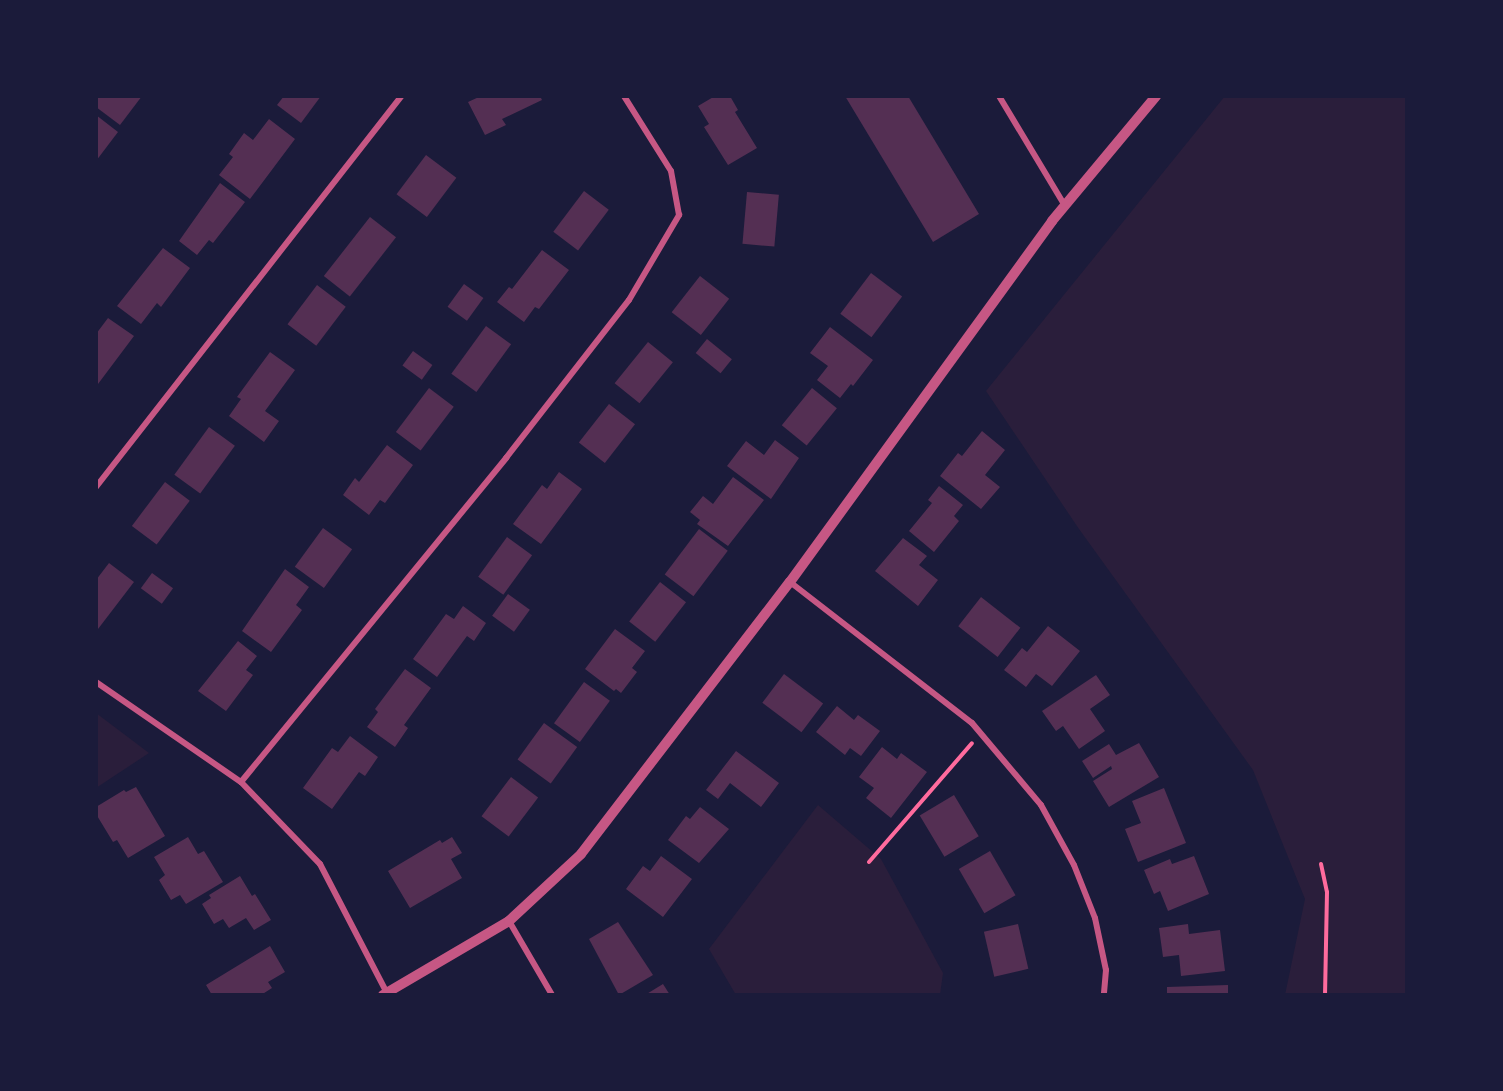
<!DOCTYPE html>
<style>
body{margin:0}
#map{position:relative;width:1503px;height:1091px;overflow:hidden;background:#1b1b3a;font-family:Rubik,sans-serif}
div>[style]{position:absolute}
.green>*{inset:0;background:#2a1e3b}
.building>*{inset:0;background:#542f53;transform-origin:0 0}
.path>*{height:4px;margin:-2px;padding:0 2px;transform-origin:2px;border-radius:2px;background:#ff6b9d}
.minor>*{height:6px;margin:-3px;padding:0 3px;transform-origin:3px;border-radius:3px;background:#c65784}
.tertiary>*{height:10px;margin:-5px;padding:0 5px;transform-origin:5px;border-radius:5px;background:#c65784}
span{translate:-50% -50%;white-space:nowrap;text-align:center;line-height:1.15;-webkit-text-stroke:6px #1b1b3a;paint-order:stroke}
.frame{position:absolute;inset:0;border:98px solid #1b1b3a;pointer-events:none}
</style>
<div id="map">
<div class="green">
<div style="clip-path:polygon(1225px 96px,1407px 96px,1407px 995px,1285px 995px,1305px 899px,1253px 770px,1079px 529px,986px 391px)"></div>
<div style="clip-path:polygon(96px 713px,149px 753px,96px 788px)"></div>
<div style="clip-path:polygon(818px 805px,881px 859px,943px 973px,940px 995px,736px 995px,709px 949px)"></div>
</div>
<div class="building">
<div style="clip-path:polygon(96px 96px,142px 96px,120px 125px,96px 107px)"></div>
<div style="clip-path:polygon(284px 96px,321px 96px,301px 123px,277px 105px)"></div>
<div style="clip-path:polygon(481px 96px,540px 96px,542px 100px,502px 119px,506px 125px,485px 135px,468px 102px)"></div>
<div style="clip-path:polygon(715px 96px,730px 96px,738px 110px,735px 112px,757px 148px,728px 165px,704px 127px,709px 124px,698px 106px)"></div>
<div style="clip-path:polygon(845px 96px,908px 96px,979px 214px,933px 242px)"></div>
<div style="clip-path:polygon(96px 115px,118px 132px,96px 161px)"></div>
<div style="clip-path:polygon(269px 119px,295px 139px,250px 199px,219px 175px,233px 157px,229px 154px,244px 133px,253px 140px)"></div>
<div style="left:426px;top:155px;width:38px;height:49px;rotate:37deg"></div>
<div style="clip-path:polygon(220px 183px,245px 202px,213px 243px,209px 240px,197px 255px,179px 241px)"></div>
<div style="left:584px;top:191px;width:31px;height:51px;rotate:37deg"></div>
<div style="left:747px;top:192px;width:32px;height:52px;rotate:5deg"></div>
<div style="left:370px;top:217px;width:33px;height:75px;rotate:38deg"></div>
<div style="clip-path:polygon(163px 248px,190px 268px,161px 307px,157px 303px,141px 324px,117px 306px)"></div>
<div style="clip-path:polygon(542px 250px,569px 270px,539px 309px,535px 307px,524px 322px,497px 302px,509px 287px,512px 289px)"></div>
<div style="left:871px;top:273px;width:39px;height:51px;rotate:37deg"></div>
<div style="left:700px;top:276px;width:37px;height:46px;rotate:38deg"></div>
<div style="left:464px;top:284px;width:24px;height:28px;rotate:36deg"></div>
<div style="left:317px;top:285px;width:36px;height:49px;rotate:37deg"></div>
<div style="clip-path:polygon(108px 318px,134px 336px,98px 384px,96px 334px)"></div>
<div style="left:486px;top:326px;width:31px;height:59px;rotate:36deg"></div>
<div style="clip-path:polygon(830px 327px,873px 360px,853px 386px,851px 384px,840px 398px,817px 380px,828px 366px,810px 353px)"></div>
<div style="left:707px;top:339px;width:32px;height:18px;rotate:39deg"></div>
<div style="left:648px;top:342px;width:32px;height:53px;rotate:39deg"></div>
<div style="left:413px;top:351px;width:24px;height:18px;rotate:36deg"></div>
<div style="clip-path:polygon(270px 352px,295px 370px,265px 411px,279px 421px,264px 442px,229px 416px,241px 399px,237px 397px)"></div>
<div style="left:429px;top:388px;width:31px;height:55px;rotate:37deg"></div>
<div style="left:812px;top:388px;width:32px;height:48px;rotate:39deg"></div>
<div style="left:609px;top:404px;width:33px;height:49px;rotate:38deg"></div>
<div style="left:209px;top:427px;width:32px;height:59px;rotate:36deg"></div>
<div style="clip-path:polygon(982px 431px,1005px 450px,985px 475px,1000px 487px,981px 509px,940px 476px,958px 453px,962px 456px)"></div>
<div style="clip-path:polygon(775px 440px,799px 458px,771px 499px,727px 466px,746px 441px,764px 455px)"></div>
<div style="clip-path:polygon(387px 445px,413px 465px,385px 503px,380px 500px,369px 515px,343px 495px,355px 478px,359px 482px)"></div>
<div style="clip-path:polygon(559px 472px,582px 489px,541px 544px,513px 524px,542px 485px,547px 489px)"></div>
<div style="clip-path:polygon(733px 477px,764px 500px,728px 546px,697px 524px,700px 520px,690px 512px,703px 496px,713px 504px)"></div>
<div style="left:165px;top:482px;width:31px;height:55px;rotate:37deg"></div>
<div style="clip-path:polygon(939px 486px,963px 505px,954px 516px,959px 521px,934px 552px,909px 531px,932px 503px,928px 500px)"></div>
<div style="left:323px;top:528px;width:36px;height:48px;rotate:36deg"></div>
<div style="left:699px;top:529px;width:36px;height:57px;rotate:37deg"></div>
<div style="left:507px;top:537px;width:31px;height:49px;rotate:36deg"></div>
<div style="clip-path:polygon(903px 538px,927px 556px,919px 565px,938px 580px,918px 606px,875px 571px)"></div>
<div style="clip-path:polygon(109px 563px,134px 582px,98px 629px,96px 627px,96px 580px)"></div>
<div style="clip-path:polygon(285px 569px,309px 587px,296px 605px,302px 610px,271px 652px,242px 631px)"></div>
<div style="left:152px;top:573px;width:26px;height:19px;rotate:36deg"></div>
<div style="left:660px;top:582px;width:33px;height:50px;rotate:38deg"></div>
<div style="left:508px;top:594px;width:27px;height:27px;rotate:36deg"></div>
<div style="left:981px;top:597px;width:50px;height:37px;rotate:38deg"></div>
<div style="clip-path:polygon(463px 606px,486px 623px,474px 641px,467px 636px,437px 677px,413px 659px,446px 614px,454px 619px)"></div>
<div style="clip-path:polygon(1048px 626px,1080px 651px,1052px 686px,1036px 674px,1026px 687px,1004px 670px,1022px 648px,1027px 652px)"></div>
<div style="clip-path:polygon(615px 629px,645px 651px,632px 668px,637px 672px,621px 693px,616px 689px,614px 691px,585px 669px)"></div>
<div style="clip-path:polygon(238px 641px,257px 656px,246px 670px,253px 675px,226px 711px,198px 691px)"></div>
<div style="clip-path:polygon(405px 669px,431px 688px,404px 725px,408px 728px,395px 747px,367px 727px,378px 712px,375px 709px)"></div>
<div style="left:784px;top:674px;width:49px;height:36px;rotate:37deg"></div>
<div style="clip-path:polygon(1096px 675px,1110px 695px,1090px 709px,1105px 731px,1079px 749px,1063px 726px,1056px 731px,1042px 711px)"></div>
<div style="left:584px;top:682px;width:32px;height:51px;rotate:36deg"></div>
<div style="clip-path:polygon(837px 706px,854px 720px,858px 715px,880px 731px,861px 756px,850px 748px,845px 755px,816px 732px)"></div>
<div style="left:544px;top:723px;width:41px;height:45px;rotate:36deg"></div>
<div style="clip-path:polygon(350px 736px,378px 757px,365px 776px,359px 772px,332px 809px,303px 788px,332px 748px,338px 752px)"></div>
<div style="clip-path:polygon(1139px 743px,1159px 777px,1109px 807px,1093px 781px,1112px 769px,1111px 766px,1093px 778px,1082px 761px,1109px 744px,1116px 755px)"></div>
<div style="clip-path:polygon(882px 747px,897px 759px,901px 753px,927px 772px,891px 818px,866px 798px,874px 788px,859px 777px)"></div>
<div style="clip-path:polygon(736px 751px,779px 783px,761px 807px,730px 783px,718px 799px,706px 790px)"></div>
<div style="left:511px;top:777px;width:34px;height:49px;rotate:37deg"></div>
<div style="clip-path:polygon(136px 787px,165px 836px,128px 858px,117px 840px,113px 842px,96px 814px,96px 807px,124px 790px,126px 792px)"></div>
<div style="clip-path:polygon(1164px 788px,1186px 843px,1138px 862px,1125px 829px,1141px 823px,1132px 801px)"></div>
<div style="left:954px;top:795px;width:48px;height:40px;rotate:59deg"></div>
<div style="clip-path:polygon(700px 807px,729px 829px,699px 863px,668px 840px,686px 816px,690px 819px)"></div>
<div style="clip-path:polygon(188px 837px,198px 854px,204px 851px,223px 882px,186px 904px,180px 895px,171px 900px,159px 880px,165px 875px,154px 857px)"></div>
<div style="clip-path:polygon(452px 837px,462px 853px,451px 859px,462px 878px,410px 908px,388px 871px,440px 840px,442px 843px)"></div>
<div style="left:990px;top:851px;width:51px;height:36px;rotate:60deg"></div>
<div style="clip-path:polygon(661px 856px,692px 879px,663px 917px,626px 889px,643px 866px,650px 871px)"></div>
<div style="clip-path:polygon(1194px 856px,1209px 894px,1168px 911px,1160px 891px,1154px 894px,1144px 870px,1170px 859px,1172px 864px)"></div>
<div style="clip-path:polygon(240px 876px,252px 896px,255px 894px,271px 920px,254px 930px,246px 918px,229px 928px,223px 919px,214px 924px,202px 904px,211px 898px,209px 895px)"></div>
<div style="clip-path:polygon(618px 922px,653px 975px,619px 995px,589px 939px)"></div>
<div style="left:1018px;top:924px;width:46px;height:35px;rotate:77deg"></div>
<div style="clip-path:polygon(1188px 924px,1189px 934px,1220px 930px,1225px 971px,1181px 976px,1179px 955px,1163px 957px,1159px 928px)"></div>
<div style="clip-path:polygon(270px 946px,285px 972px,268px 982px,272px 988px,261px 995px,212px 995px,206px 985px)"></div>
<div style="clip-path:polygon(663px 984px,670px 995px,645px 995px)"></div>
<div style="clip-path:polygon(1228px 985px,1228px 995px,1167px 995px,1167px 987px)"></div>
</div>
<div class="path">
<div style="left:869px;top:862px;width:157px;rotate:-49.1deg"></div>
<div style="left:1321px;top:864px;width:29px;rotate:78deg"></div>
<div style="left:1327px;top:892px;width:103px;rotate:91.1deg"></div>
</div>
<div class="minor">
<div style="left:999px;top:96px;width:128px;rotate:59deg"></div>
<div style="left:96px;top:487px;width:497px;rotate:-52deg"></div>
<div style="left:790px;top:582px;width:230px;rotate:37.8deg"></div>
<div style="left:972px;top:723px;width:107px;rotate:49.9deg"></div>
<div style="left:1041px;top:805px;width:68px;rotate:61.2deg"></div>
<div style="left:1074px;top:865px;width:57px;rotate:68.4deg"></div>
<div style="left:1095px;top:918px;width:53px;rotate:78.1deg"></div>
<div style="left:1106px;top:970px;width:25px;rotate:95deg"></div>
<div style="left:96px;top:682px;width:176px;rotate:34.6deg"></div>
<div style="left:241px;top:782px;width:114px;rotate:46.1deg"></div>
<div style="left:320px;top:864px;width:145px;rotate:62.6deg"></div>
<div style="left:241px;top:782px;width:419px;rotate:-50.7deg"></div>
<div style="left:506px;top:458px;width:200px;rotate:-52.1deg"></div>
<div style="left:629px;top:300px;width:99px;rotate:-59.5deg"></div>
<div style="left:679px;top:215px;width:45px;rotate:-100.3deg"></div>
<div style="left:671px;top:171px;width:89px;rotate:-122.1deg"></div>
<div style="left:509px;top:921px;width:86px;rotate:59.8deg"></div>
</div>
<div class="tertiary">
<div style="left:383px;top:995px;width:146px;rotate:-30.4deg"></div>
<div style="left:509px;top:921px;width:98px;rotate:-42.9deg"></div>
<div style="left:581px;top:854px;width:343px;rotate:-52.5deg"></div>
<div style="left:790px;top:582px;width:446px;rotate:-54deg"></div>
<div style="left:1052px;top:221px;width:163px;rotate:-50.2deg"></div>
</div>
<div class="frame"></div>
</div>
